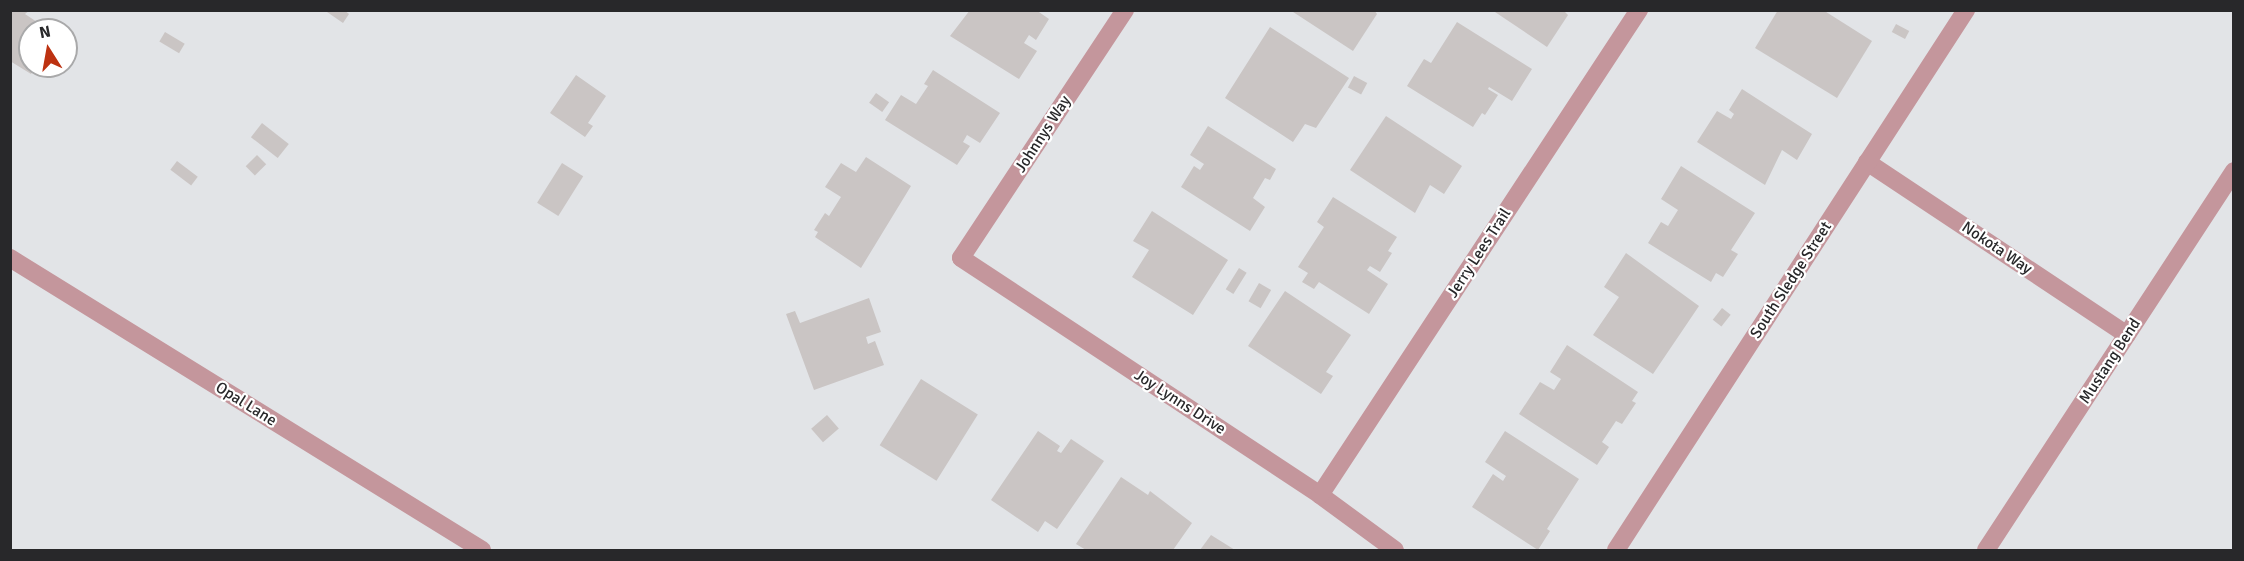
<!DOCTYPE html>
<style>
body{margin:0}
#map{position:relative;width:2244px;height:561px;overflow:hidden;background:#e2e4e7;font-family:Signika,sans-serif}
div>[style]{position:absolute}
.building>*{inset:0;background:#cac5c4;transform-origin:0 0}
.street>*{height:18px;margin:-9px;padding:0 9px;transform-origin:9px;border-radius:9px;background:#c4969c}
span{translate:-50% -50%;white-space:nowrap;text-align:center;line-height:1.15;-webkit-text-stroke:4.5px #fff;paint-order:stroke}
.street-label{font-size:16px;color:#28282a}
.frame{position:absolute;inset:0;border:12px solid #28282a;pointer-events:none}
.north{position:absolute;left:18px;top:18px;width:60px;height:60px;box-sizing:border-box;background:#fff;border:2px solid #a9a9aa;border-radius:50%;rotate:349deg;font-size:16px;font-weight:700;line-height:24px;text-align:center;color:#28282a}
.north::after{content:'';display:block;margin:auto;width:21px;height:27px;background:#bd3211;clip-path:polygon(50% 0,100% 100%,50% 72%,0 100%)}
</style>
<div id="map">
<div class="building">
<div style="clip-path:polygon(10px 10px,30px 10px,25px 14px,49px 30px,30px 30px,30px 66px,36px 66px,31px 74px,10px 61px)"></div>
<div style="clip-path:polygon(328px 10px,344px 10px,349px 14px,343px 23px,327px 12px)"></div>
<div style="clip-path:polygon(970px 10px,1036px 10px,1049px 19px,1036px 40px,1029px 35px,1024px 43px,1037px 51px,1019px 79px,950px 36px)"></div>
<div style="clip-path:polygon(1290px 10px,1374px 10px,1377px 14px,1353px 51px)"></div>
<div style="clip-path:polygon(1492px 10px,1563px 10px,1568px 15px,1547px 47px)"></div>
<div style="clip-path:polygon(1778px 10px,1823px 10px,1872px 41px,1837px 98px,1755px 48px)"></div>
<div style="clip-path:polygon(1457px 22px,1532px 69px,1512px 101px,1489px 87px,1488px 89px,1498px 95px,1485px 115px,1482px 113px,1473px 127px,1407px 86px,1424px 59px,1431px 63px)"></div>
<div style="left:1896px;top:24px;width:15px;height:9px;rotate:28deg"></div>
<div style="clip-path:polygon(1270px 27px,1349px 78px,1316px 128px,1305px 124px,1293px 142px,1225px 98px)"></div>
<div style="left:165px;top:32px;width:23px;height:11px;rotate:31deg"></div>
<div style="clip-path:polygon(933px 70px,1000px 113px,980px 143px,967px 135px,963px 142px,970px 146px,957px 165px,885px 120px,901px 95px,916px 104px,928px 86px,924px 84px)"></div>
<div style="clip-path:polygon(576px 75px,606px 96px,588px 123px,593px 126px,585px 137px,550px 113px)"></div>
<div style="left:1354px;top:76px;width:15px;height:13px;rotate:28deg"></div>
<div style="clip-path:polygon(1742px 89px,1812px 134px,1797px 160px,1782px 150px,1765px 185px,1697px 142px,1717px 111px,1731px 119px,1734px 114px,1729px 110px)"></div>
<div style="left:876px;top:93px;width:16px;height:12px;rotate:35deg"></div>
<div style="clip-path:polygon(1386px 116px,1462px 166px,1444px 194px,1430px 185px,1415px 213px,1350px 170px)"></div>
<div style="left:262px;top:123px;width:34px;height:18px;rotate:38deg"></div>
<div style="clip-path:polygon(1208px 126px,1276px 169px,1270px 180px,1265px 178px,1253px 198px,1265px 207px,1250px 231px,1181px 187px,1194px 166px,1200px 170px,1204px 164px,1190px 155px)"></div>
<div style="left:257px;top:155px;width:13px;height:16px;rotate:45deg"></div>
<div style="clip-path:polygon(866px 157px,911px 186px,861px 268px,815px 237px,818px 232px,814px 230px,825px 213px,829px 216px,841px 197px,825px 187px,841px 163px,856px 172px)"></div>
<div style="left:177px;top:161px;width:26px;height:11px;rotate:37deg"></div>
<div style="left:562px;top:163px;width:25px;height:47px;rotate:32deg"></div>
<div style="clip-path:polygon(1681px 166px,1755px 213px,1731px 250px,1738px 254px,1723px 277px,1716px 273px,1711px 282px,1648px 243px,1661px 222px,1668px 226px,1678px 210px,1661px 199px)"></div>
<div style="clip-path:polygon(1333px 197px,1397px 237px,1388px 251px,1392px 253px,1380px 272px,1370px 266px,1367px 270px,1388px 284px,1369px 314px,1319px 282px,1314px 289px,1302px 282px,1308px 273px,1298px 267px,1324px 227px,1317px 222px)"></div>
<div style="clip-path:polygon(1152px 211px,1228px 260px,1193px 315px,1132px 277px,1149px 250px,1133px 241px)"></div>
<div style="clip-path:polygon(1626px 253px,1699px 306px,1653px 374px,1593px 335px,1619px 297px,1604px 287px)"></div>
<div style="left:1239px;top:268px;width:9px;height:25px;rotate:32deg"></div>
<div style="left:1259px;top:283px;width:14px;height:21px;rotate:30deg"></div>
<div style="clip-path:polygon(1285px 291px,1351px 335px,1326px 372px,1333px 376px,1321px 394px,1248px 346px)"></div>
<div style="clip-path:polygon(869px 298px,881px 332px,866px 337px,868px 344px,875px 341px,884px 365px,814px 390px,786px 314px,795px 311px,800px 323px)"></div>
<div style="left:1722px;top:308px;width:11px;height:15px;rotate:38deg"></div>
<div style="clip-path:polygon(1567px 345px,1638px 392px,1632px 401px,1636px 403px,1622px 424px,1616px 421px,1602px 442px,1609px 447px,1597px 465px,1519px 414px,1540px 382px,1554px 390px,1561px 379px,1550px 372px)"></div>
<div style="left:921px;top:379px;width:67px;height:78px;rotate:32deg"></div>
<div style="left:827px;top:415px;width:18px;height:21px;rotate:49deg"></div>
<div style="clip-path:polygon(1038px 431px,1060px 446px,1057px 451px,1061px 453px,1071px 439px,1104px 461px,1057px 529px,1045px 521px,1038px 532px,991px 500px)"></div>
<div style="clip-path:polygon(1505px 431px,1579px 479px,1547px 529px,1550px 531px,1538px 550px,1472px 507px,1493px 474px,1503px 481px,1506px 476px,1485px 462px)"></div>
<div style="clip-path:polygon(1121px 477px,1148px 495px,1150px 491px,1192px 523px,1173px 550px,1086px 550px,1076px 544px)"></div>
<div style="clip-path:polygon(1211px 535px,1235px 550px,1200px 550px)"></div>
</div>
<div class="street">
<div style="left:1125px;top:10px;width:297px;rotate:123.5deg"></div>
<div style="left:961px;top:258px;width:430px;rotate:33.4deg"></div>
<div style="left:1320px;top:495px;width:93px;rotate:36.3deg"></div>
<div style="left:1867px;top:162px;width:312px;rotate:33.6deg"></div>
<div style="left:10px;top:258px;width:555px;rotate:31.74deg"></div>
<div style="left:1320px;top:495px;width:581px;rotate:-56.67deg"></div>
<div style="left:1616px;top:550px;width:644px;rotate:-57.05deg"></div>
<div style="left:1986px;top:550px;width:453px;rotate:-56.8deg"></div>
</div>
<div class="street-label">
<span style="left:1043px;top:134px;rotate:-57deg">Johnnys Way</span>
<span style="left:1997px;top:248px;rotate:34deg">Nokota Way</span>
<span style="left:1479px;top:253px;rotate:-57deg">Jerry Lees Trail</span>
<span style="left:1791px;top:280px;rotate:-57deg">South Sledge Street</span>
<span style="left:2110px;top:361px;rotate:-57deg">Mustang Bend</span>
<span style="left:1180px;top:402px;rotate:33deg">Joy Lynns Drive</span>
<span style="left:246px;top:404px;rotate:32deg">Opal Lane</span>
</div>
<div class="frame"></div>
<div class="north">N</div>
</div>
